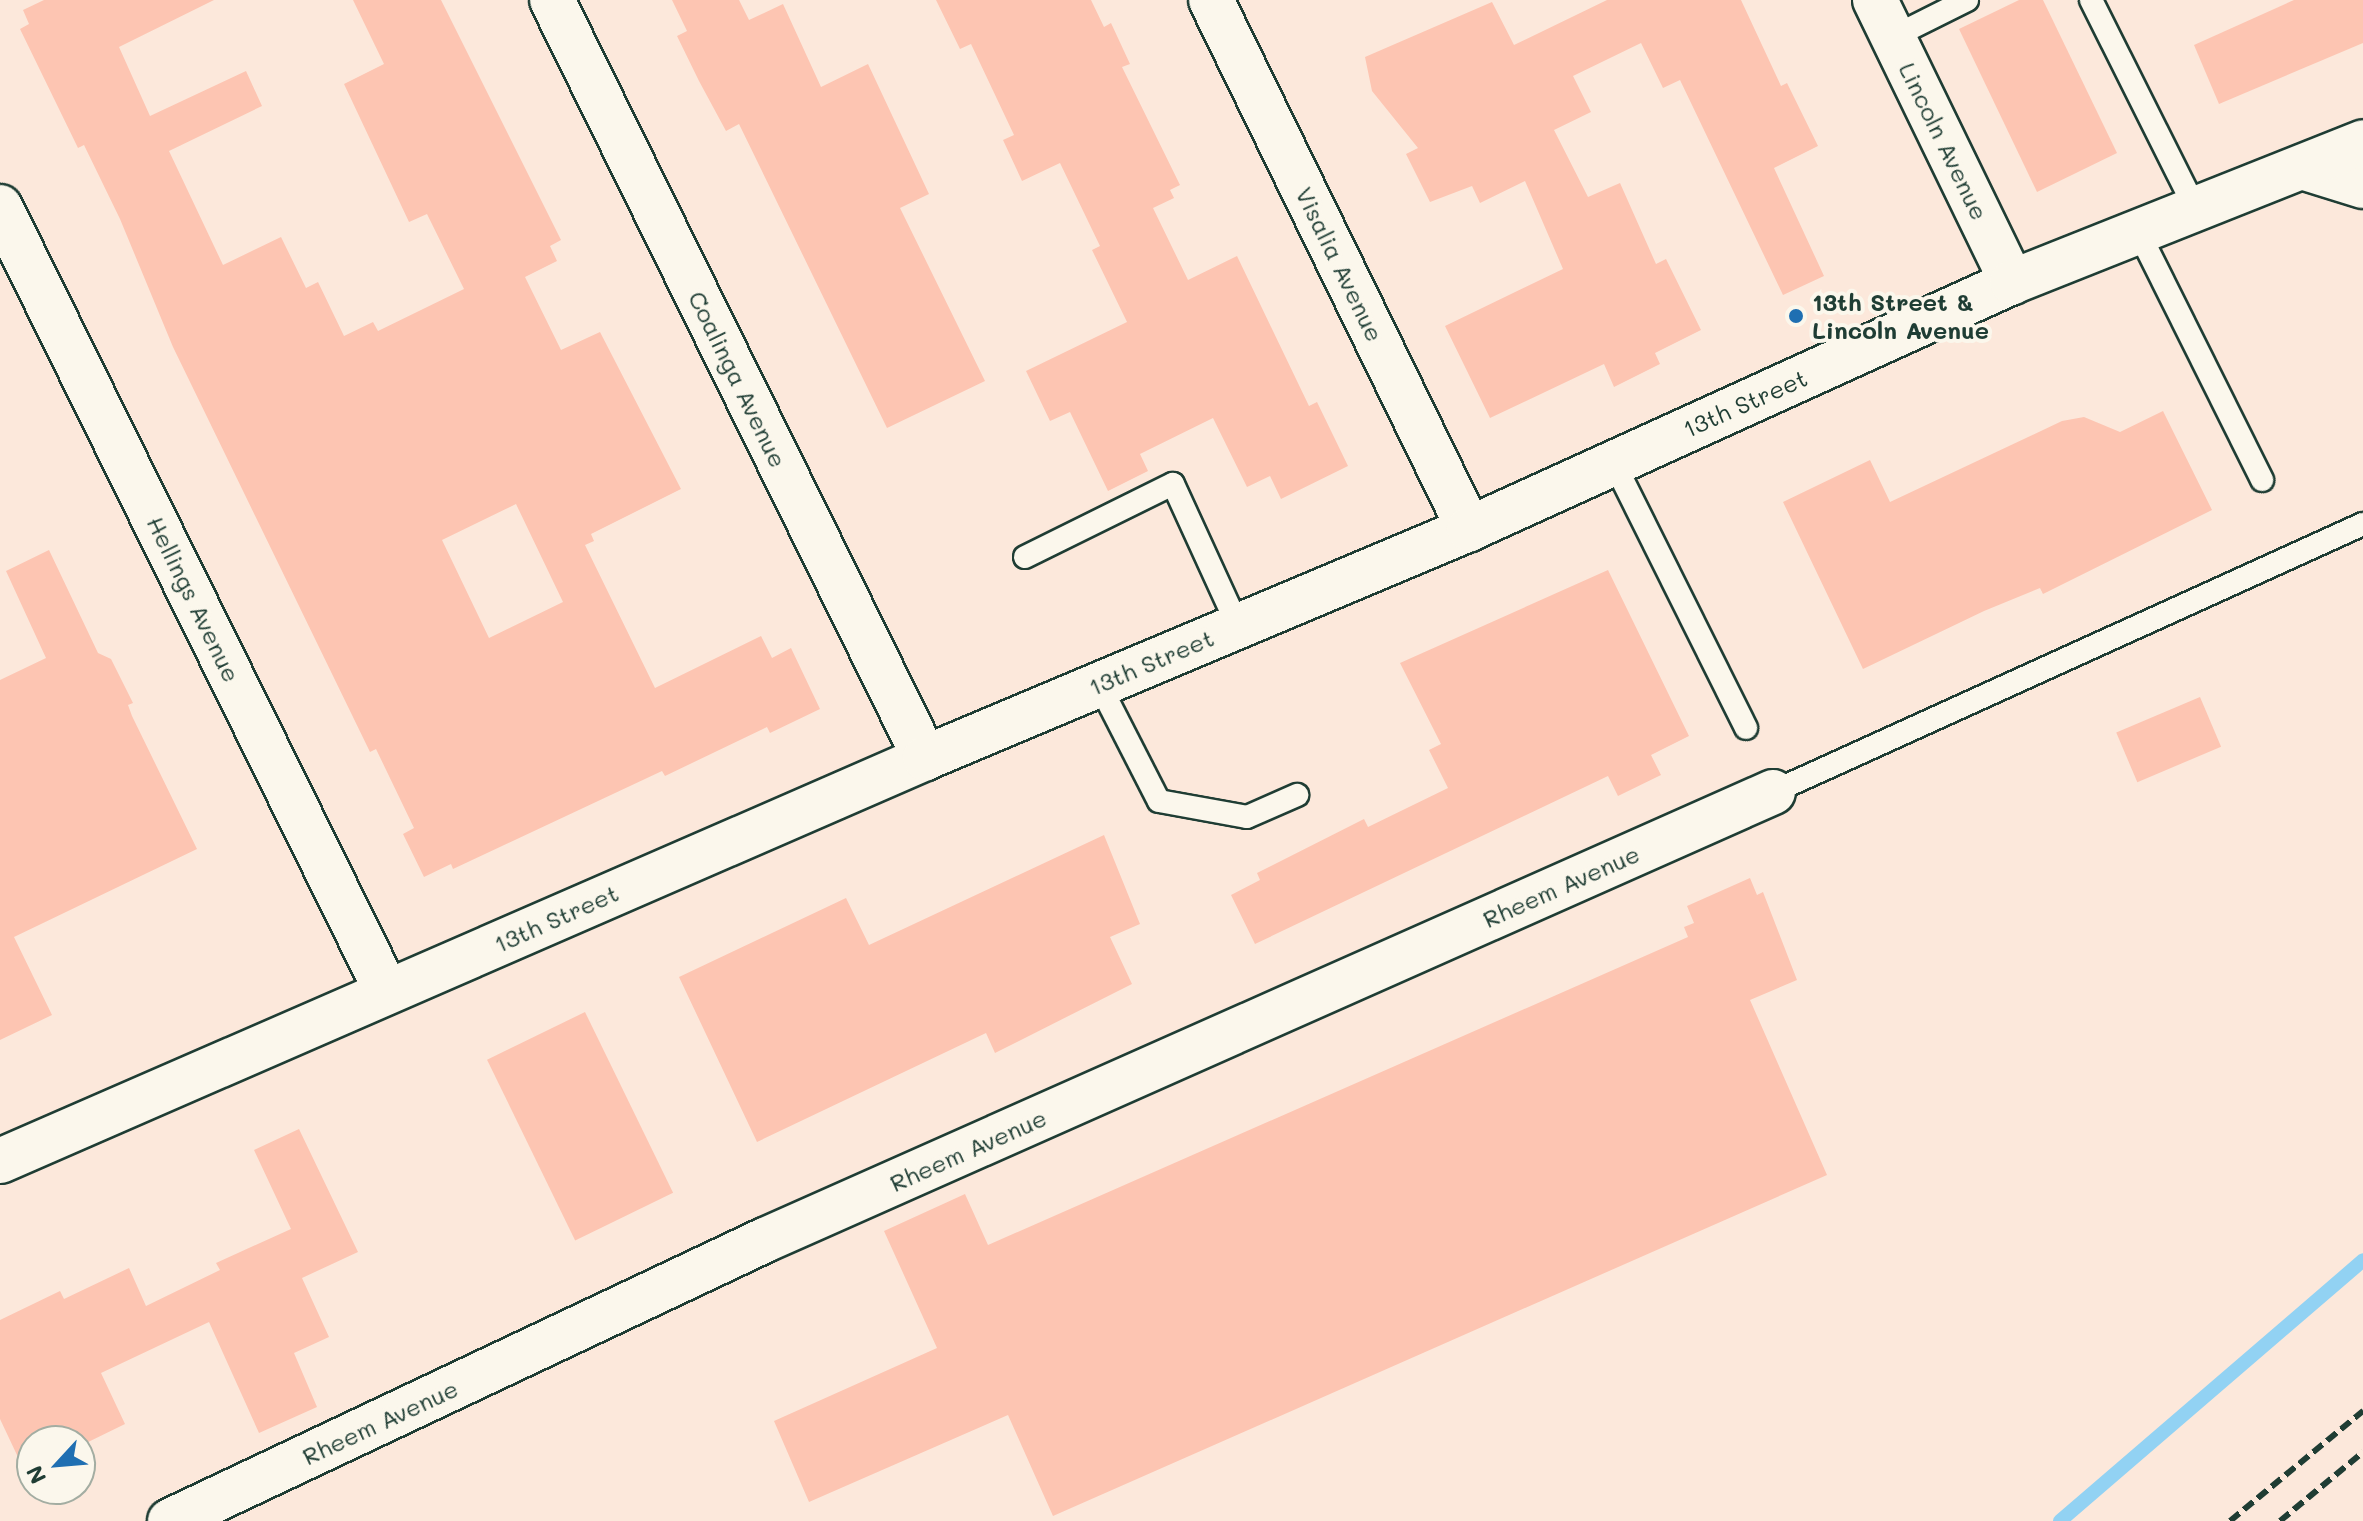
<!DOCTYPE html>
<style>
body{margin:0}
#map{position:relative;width:2363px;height:1521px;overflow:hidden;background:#fce8db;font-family:Mali,sans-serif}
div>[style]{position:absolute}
.stream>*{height:14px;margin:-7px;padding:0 7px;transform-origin:7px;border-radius:7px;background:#92d2f3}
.building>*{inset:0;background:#fdc5b2;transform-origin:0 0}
.roads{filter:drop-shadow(2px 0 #1f3d34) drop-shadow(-2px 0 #1f3d34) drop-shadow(0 2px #1f3d34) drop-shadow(0 -2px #1f3d34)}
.service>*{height:22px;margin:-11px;padding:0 11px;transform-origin:11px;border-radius:11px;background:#fbf7ec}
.minor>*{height:44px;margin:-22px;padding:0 22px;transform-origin:22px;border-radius:22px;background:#fbf7ec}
.tertiary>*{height:44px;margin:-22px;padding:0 22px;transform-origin:22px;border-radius:22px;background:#fbf7ec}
.secondary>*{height:44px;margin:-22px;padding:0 22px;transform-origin:22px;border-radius:22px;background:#fbf7ec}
.rail>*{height:6px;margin-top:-3px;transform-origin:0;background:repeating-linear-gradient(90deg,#1f3d34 0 12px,transparent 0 18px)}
.dots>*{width:22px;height:22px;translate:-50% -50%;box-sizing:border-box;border:4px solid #fbf7ec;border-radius:50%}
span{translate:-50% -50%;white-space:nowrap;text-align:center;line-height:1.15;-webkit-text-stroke:8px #fbf7ec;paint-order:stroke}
.street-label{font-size:24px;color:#1f3d34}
.poi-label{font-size:24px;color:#1f3d34;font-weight:700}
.left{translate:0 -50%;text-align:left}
.north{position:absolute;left:16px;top:1425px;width:80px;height:80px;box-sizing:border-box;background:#fbf7ec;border:2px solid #a3ada2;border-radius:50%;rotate:244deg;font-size:22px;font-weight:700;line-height:32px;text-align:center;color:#1f3d34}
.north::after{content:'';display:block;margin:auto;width:28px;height:36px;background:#1f6fb2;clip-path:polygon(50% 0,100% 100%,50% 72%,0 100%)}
</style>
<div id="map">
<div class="stream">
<div style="left:2060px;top:1521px;width:400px;rotate:-40.7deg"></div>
</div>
<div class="building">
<div style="clip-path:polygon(evenodd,44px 0,214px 0,119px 47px,150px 116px,246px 71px,262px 106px,169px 151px,223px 265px,281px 237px,306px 288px,318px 282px,344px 336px,373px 322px,378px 331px,464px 289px,427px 214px,409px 222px,344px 84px,384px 64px,353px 0,441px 0,561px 240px,550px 246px,557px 261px,525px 277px,561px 350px,600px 332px,681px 489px,591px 534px,594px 541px,585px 545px,655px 688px,761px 636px,772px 658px,791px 648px,820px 709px,770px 733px,767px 727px,665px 776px,662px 771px,453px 869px,451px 864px,424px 877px,403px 834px,414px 828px,376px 749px,370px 752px,173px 347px,120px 219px,84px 145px,78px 148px,20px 29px,29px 24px,23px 10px,44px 0,516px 504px,563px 602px,489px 638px,442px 540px,516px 504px)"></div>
<div style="clip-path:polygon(672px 0,739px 0,749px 20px,783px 4px,821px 87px,868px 64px,929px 194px,900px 208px,985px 381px,887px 428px,739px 124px,726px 131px,699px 81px,677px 36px,687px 31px)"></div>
<div style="clip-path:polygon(936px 0,1091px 0,1104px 27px,1111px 23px,1130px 64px,1122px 67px,1180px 185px,1170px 190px,1174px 198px,1153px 208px,1188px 280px,1237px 256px,1309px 406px,1317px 402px,1348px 466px,1281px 499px,1270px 476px,1247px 487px,1213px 418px,1140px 454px,1148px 471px,1108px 491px,1070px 412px,1050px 421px,1026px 371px,1127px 322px,1092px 250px,1100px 246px,1060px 163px,1022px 181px,1003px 140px,1014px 135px,971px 44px,960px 49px)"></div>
<div style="clip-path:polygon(1607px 0,1741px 0,1781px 86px,1787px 83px,1818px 146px,1774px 168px,1824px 276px,1783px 295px,1680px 80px,1663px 88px,1641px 43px,1573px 76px,1591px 112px,1554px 130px,1588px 197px,1620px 183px,1656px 264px,1666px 259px,1701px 330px,1655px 353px,1660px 364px,1614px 387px,1604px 364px,1490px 418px,1445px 326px,1563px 269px,1525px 181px,1480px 203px,1472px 186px,1430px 202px,1406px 154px,1418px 148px,1372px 91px,1365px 57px,1492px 2px,1514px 45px)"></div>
<div style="clip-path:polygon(2019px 0,2043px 0,2117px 153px,2037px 192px,1959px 29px)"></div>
<div style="clip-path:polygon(2294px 0,2363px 0,2363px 43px,2219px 104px,2194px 45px)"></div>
<div style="clip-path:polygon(2163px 411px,2212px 510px,2043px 594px,2040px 588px,1984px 611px,1863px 669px,1783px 502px,1870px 460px,1890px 502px,2062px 421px,2084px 417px,2120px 432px)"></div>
<div style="clip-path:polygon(49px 550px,98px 653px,111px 659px,133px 703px,128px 705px,132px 716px,197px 849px,14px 937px,52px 1015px,0 1040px,0 680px,46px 658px,6px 571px)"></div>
<div style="clip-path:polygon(1608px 570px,1689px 736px,1651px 755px,1661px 775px,1618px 796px,1608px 776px,1255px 944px,1231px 895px,1260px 880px,1257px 873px,1364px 819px,1368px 827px,1448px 788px,1429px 750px,1441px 744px,1400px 663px)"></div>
<div style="left:2200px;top:697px;width:54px;height:91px;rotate:67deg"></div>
<div style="clip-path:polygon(1104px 835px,1140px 924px,1110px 937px,1132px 984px,995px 1053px,986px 1033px,757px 1142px,679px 977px,846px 898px,869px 945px)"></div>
<div style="clip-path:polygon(1750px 878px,1757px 895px,1763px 892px,1797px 980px,1750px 1000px,1827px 1175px,1053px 1516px,1008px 1415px,809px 1502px,774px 1421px,937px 1348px,884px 1231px,965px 1194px,988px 1245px,1688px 937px,1684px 927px,1694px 923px,1687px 906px)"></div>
<div style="left:585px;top:1012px;width:201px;height:109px;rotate:64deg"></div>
<div style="clip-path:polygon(299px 1129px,358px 1252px,302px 1278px,329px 1337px,294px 1353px,317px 1407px,259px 1433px,209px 1322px,101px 1373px,125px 1424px,80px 1446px,80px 1441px,32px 1441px,32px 1469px,25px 1472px,0 1419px,0 1320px,60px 1291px,64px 1299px,129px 1268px,146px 1306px,220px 1270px,216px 1263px,291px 1229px,254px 1150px)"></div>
</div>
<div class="roads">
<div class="service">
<div style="left:2091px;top:0;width:235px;rotate:63.4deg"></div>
<div style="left:1893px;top:37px;width:83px;rotate:-26.6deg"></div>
<div style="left:2139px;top:233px;width:276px;rotate:63.5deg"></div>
<div style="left:1614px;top:463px;width:296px;rotate:63.5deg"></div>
<div style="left:1025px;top:557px;width:165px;rotate:-26.3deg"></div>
<div style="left:1173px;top:484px;width:156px;rotate:65.4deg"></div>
<div style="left:1099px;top:684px;width:131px;rotate:62.9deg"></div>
<div style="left:1159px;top:801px;width:89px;rotate:10.3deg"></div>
<div style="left:1247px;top:817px;width:55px;rotate:-23.7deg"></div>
<div style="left:1773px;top:792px;width:648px;rotate:-24.43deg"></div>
</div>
<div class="minor">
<div style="left:552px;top:0;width:845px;rotate:63.8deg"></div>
<div style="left:1211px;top:0;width:589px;rotate:64deg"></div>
<div style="left:2305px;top:168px;width:61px;rotate:17.2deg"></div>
<div style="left:0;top:207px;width:875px;rotate:63.76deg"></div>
<div style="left:170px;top:1521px;width:658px;rotate:-25.28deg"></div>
<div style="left:765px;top:1240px;width:1103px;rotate:-23.96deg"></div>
</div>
<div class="tertiary">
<div style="left:1875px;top:0;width:314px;rotate:64.1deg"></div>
</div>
<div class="secondary">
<div style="left:0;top:1161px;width:1009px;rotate:-23.54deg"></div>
<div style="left:925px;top:758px;width:590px;rotate:-22.83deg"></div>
<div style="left:1469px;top:529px;width:597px;rotate:-24.46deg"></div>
<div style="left:2012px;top:282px;width:378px;rotate:-21.7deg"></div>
</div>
</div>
<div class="rail">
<div style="left:2230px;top:1521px;width:173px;rotate:-39.6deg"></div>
<div style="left:2280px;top:1521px;width:108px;rotate:-39.7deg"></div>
</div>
<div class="dots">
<div style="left:1796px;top:316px;background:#1f6fb2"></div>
</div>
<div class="street-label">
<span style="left:1944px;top:141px;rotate:64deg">Lincoln Avenue</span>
<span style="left:1340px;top:264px;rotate:64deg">Visalia Avenue</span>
<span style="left:738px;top:379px;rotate:64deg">Coalinga Avenue</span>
<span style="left:1745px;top:403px;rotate:-24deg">13th Street</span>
<span style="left:194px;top:599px;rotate:64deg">Hellings Avenue</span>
<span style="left:1151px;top:662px;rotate:-23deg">13th Street</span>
<span style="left:1561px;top:886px;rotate:-24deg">Rheem Avenue</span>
<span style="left:556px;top:918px;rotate:-24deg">13th Street</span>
<span style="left:968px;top:1150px;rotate:-24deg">Rheem Avenue</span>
<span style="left:380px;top:1422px;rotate:-25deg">Rheem Avenue</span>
</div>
<div class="poi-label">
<span class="left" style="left:1812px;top:316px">13th Street &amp;<br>Lincoln Avenue</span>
</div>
<div class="north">N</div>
</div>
